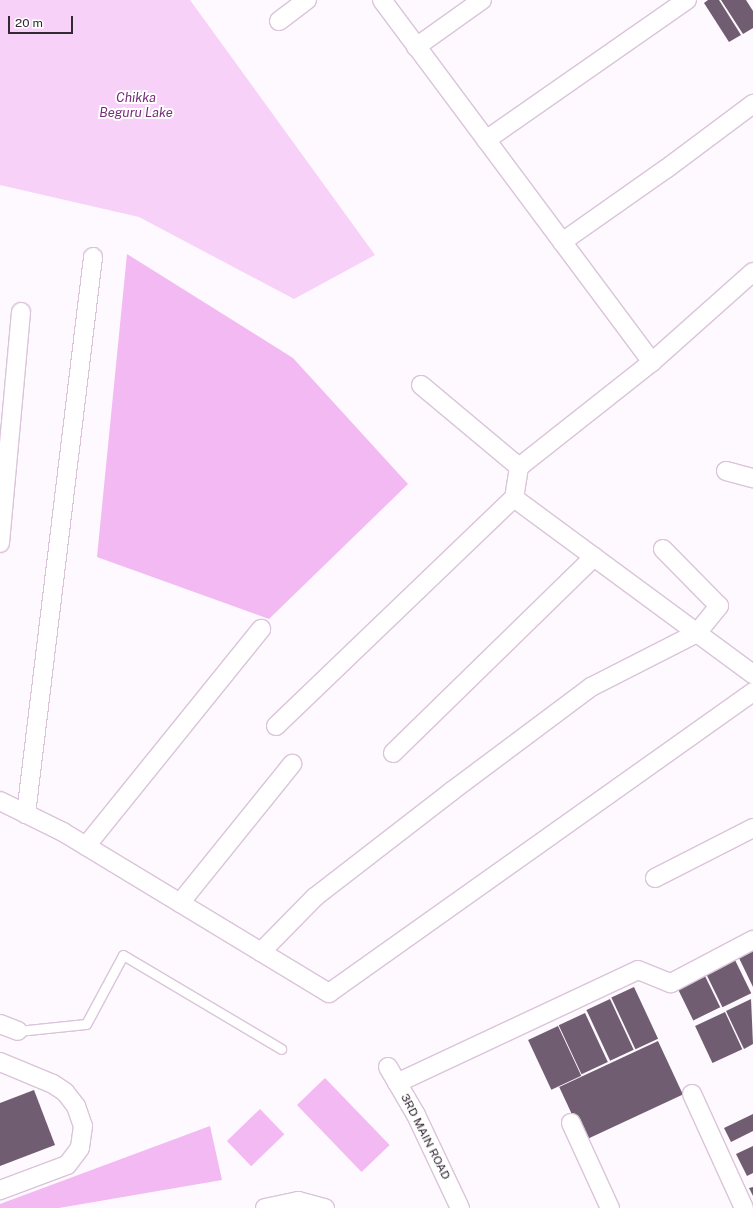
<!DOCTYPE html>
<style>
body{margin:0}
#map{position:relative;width:753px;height:1208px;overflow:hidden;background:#fef9fe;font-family:"Public Sans",sans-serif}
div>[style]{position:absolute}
.green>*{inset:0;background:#f2b9f3;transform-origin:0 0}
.water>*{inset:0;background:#f7d1f7}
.building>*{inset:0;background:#715d71;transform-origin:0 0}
.roads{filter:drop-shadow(1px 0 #dac4da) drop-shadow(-1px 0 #dac4da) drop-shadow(0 1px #dac4da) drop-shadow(0 -1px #dac4da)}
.lane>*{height:9px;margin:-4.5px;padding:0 4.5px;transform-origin:4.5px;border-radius:4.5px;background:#fff}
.street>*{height:18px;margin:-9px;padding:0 9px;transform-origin:9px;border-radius:9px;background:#fff}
span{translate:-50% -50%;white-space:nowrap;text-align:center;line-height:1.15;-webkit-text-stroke:4px #fff;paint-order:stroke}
.street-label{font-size:12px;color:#322932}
.water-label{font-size:13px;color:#752d78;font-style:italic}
.scale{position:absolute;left:8px;top:16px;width:65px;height:18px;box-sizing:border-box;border:2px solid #322932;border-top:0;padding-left:5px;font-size:12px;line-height:14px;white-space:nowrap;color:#322932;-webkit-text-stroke:3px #fff;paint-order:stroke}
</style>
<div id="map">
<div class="green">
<div style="clip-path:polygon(127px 254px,293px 358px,408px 484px,269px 619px,97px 557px)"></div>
<div style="left:325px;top:1078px;width:93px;height:39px;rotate:46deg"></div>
<div style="left:260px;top:1109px;width:35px;height:46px;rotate:46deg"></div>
<div style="clip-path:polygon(210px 1126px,222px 1180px,59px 1208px,0 1208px,0 1204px)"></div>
</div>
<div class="water">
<div style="clip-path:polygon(0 0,190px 0,375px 255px,294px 299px,139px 217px,0 185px)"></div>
</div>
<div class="building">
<div style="clip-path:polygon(708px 0,719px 0,741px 35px,729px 42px,704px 3px)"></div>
<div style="clip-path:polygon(721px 0,746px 0,753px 11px,753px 28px,743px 34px)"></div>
<div style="clip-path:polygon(753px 951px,753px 987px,739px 958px)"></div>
<div style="left:735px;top:960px;width:37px;height:32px;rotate:64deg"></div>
<div style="left:704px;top:974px;width:37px;height:30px;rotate:64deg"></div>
<div style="left:634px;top:987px;width:57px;height:25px;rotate:65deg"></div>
<div style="left:610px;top:999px;width:56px;height:26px;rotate:65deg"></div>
<div style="clip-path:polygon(751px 999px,753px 1044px,744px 1049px,726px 1011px)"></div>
<div style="left:725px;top:1012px;width:41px;height:33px;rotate:65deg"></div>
<div style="left:585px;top:1013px;width:54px;height:29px;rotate:65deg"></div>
<div style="left:558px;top:1026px;width:55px;height:33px;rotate:65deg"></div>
<div style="left:658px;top:1041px;width:59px;height:109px;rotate:65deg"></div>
<div style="clip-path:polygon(34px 1090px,55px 1145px,0 1166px,0 1103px)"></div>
<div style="clip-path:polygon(753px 1114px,753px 1131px,731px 1142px,724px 1128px)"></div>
<div style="clip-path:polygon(753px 1146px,753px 1173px,747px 1176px,736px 1154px)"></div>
<div style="clip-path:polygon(753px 1187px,753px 1196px,749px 1188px)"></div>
</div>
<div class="roads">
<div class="lane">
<div style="left:18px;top:1031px;width:68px;rotate:-5.9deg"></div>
<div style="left:86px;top:1024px;width:78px;rotate:-61.8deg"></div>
<div style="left:123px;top:955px;width:184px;rotate:30.7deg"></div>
</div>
<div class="street">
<div style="left:382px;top:0;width:452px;rotate:53.3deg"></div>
<div style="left:279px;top:21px;width:35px;rotate:-37deg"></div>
<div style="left:416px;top:47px;width:81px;rotate:-35.5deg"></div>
<div style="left:486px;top:140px;width:245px;rotate:-34.9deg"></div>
<div style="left:562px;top:242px;width:127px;rotate:-35.1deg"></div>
<div style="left:666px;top:169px;width:109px;rotate:-36.8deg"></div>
<div style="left:753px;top:272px;width:135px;rotate:138.3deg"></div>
<div style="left:652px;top:362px;width:169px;rotate:141.7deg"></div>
<div style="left:519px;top:467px;width:31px;rotate:99deg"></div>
<div style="left:514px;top:498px;width:297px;rotate:36.4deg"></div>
<div style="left:421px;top:385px;width:128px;rotate:39.9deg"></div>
<div style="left:726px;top:471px;width:28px;rotate:15deg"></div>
<div style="left:0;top:543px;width:232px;rotate:-84.8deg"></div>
<div style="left:276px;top:726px;width:330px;rotate:-43.8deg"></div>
<div style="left:393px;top:753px;width:281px;rotate:-44.3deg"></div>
<div style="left:0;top:801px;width:70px;rotate:26.2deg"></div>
<div style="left:63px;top:832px;width:311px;rotate:31.2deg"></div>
<div style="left:329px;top:993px;width:520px;rotate:-35.37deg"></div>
<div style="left:26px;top:814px;width:561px;rotate:-83.14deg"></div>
<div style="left:86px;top:846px;width:279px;rotate:-51.1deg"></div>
<div style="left:655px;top:878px;width:110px;rotate:-27deg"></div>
<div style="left:180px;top:903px;width:179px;rotate:-51.1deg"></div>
<div style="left:261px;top:952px;width:77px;rotate:-45.5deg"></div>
<div style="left:315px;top:897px;width:173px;rotate:-37.7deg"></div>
<div style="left:452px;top:791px;width:174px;rotate:-36.8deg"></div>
<div style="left:591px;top:687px;width:119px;rotate:-27deg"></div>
<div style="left:697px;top:633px;width:35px;rotate:-51deg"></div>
<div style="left:719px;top:606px;width:80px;rotate:-134.5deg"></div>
<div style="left:0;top:1024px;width:19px;rotate:21deg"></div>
<div style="left:0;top:1062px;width:57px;rotate:22.5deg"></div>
<div style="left:53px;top:1084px;width:14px;rotate:34deg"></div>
<div style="left:65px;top:1092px;width:18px;rotate:52deg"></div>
<div style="left:76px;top:1106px;width:21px;rotate:71deg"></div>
<div style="left:83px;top:1126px;width:22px;rotate:98deg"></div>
<div style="left:80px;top:1148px;width:21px;rotate:127deg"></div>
<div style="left:67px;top:1165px;width:72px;rotate:159.5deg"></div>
<div style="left:388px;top:1067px;width:56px;rotate:59.7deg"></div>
<div style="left:416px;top:1115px;width:103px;rotate:64.7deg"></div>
<div style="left:397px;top:1083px;width:266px;rotate:-25.1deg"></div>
<div style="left:638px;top:970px;width:35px;rotate:22deg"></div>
<div style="left:671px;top:983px;width:93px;rotate:-27.7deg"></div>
<div style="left:692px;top:1094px;width:125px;rotate:65.5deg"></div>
<div style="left:571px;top:1123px;width:94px;rotate:65.4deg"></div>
<div style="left:265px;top:1208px;width:34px;rotate:-12deg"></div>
<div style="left:298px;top:1201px;width:28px;rotate:15deg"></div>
</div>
</div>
<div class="street-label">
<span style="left:425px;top:1137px;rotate:63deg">3RD MAIN ROAD</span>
</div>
<div class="water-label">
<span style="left:136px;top:106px">Chikka<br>Beguru Lake</span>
</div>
<div class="scale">20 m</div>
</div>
